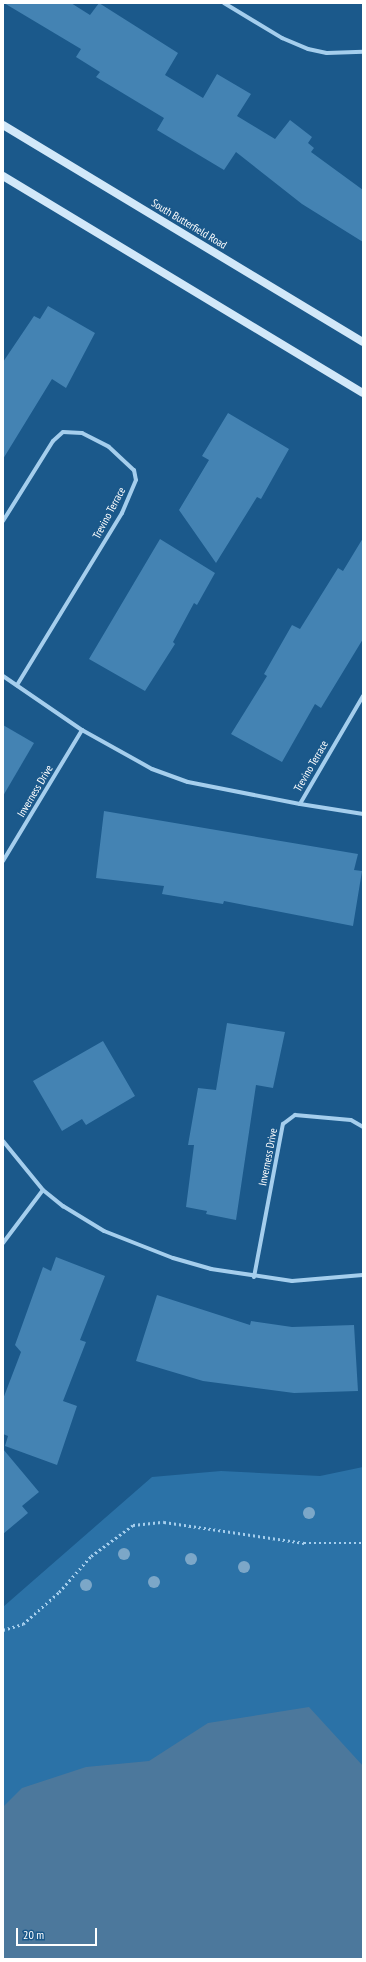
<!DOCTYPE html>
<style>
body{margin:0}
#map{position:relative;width:366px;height:1962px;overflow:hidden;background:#1b598b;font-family:"PT Sans Narrow",sans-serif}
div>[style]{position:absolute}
.green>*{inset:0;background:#2b72a7}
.water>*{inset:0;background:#4c789c}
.building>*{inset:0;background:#4483b3}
.path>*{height:2.5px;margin-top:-1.25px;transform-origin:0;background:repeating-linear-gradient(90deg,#a5ceed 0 2px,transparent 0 5px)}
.street>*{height:4px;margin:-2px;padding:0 2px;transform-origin:2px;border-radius:2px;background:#a5ceed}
.secondary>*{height:8px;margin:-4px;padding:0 4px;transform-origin:4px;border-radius:4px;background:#d2e8f9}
.trees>*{width:12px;height:12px;margin:-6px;border-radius:50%;background:#7ca7c8}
span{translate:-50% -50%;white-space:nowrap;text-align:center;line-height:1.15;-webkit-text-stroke:4px #1b598b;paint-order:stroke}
.street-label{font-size:11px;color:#fff}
.frame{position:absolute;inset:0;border:4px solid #fff;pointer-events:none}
.scale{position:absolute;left:16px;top:1928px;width:81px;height:18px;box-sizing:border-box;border:2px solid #fff;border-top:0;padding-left:5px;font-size:12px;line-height:14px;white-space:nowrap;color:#fff;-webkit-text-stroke:3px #1b598b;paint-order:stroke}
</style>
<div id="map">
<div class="green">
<div style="clip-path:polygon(363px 1467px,363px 1959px,3px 1959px,3px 1607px,152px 1477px,221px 1471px,320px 1476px)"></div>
</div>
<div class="water">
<div style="clip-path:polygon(309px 1707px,363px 1766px,363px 1959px,3px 1959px,3px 1807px,22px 1788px,86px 1767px,149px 1761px,208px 1723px)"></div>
</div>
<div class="building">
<div style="clip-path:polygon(4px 3px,71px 3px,90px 15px,99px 3px,178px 53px,165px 75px,203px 98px,217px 74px,251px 94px,237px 116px,275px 139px,290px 120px,312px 137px,308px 143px,314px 148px,311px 152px,363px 190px,363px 242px,302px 204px,236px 152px,224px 170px,157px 130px,164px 118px,96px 77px,100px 72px,76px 57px,81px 49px)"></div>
<div style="clip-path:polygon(48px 306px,95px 333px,66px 388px,52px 379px,3px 459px,3px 362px,34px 316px,40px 319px)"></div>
<div style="clip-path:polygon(228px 413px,289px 449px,261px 499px,257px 497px,216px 563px,179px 510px,209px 460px,202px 456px)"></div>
<div style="clip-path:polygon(363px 538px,363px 639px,321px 708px,315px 704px,282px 762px,231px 734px,267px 676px,264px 674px,292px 625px,300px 629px,338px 568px,343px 571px)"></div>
<div style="clip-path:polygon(160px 539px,215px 573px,197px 605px,194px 603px,173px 642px,175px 644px,145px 691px,89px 659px)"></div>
<div style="clip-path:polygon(3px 725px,34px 743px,3px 796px)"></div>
<div style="clip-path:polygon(104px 811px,358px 854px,354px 870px,362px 871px,353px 926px,224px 901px,223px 904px,162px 894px,164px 886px,96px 878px)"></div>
<div style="clip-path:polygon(227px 1023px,285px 1032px,273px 1088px,256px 1085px,236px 1220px,206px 1214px,207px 1211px,186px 1207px,194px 1145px,188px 1145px,198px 1088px,216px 1090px)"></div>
<div style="clip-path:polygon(103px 1041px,135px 1096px,86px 1125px,82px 1119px,62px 1131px,33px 1081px)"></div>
<div style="clip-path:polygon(56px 1257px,105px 1276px,80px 1340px,86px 1342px,63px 1401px,77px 1406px,57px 1465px,5px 1446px,8px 1436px,3px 1434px,3px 1399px,21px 1352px,15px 1345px,43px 1267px,51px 1271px)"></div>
<div style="clip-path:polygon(157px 1295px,250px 1325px,251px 1321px,292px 1327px,354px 1325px,358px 1391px,294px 1393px,203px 1381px,136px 1361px)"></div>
<div style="clip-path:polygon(3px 1449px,39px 1492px,22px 1506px,28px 1513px,3px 1534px)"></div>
</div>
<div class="path">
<div style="left:3px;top:1630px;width:21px;rotate:-17deg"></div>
<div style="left:23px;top:1624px;width:48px;rotate:-41.6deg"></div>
<div style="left:59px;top:1592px;width:48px;rotate:-48.4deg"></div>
<div style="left:91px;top:1556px;width:52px;rotate:-36.4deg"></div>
<div style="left:133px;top:1525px;width:31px;rotate:-6deg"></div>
<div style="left:164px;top:1522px;width:142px;rotate:8.5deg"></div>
<div style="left:304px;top:1543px;width:59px"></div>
</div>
<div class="street">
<div style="left:224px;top:3px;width:68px;rotate:31.1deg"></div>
<div style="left:282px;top:38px;width:28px;rotate:23deg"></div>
<div style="left:308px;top:49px;width:19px;rotate:12deg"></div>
<div style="left:327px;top:53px;width:36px;rotate:-2deg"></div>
<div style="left:3px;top:521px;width:94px;rotate:-58deg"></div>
<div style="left:53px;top:441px;width:13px;rotate:-42deg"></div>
<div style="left:63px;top:432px;width:19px;rotate:3deg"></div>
<div style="left:82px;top:433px;width:30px;rotate:27deg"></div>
<div style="left:109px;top:447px;width:34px;rotate:43deg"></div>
<div style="left:134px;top:470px;width:10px;rotate:79deg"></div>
<div style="left:136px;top:480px;width:36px;rotate:113deg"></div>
<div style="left:122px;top:513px;width:202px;rotate:121.4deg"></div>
<div style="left:3px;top:676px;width:96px;rotate:34.4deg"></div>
<div style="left:82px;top:730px;width:80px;rotate:29.1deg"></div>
<div style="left:152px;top:769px;width:38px;rotate:20deg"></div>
<div style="left:188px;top:782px;width:114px;rotate:11.1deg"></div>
<div style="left:363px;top:696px;width:125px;rotate:120.3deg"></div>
<div style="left:300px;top:804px;width:64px;rotate:9deg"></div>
<div style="left:3px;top:861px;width:153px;rotate:-58.9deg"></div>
<div style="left:3px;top:1141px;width:63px;rotate:50.8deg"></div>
<div style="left:43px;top:1190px;width:26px;rotate:39deg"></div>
<div style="left:63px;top:1206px;width:48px;rotate:31.4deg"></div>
<div style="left:104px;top:1231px;width:74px;rotate:21.4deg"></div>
<div style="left:173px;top:1258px;width:40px;rotate:16deg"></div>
<div style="left:211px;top:1269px;width:82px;rotate:8.4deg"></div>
<div style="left:292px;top:1281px;width:71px;rotate:-4.8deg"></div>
<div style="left:3px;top:1243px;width:66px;rotate:-53deg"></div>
<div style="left:254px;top:1277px;width:156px;rotate:-79.3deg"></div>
<div style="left:283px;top:1124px;width:15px;rotate:-37deg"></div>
<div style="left:295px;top:1115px;width:56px;rotate:5.1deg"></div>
<div style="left:351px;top:1120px;width:14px;rotate:30deg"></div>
</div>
<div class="secondary">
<div style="left:3px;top:125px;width:420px;rotate:31.1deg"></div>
<div style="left:3px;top:176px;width:420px;rotate:31.1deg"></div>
</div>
<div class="trees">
<div style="left:309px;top:1513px"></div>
<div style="left:124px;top:1554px"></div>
<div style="left:191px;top:1559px"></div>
<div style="left:244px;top:1567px"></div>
<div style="left:154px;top:1582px"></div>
<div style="left:86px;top:1585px"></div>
</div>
<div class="street-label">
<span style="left:189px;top:224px;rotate:31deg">South Butterfield Road</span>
<span style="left:109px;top:513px;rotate:-62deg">Trevino Terrace</span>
<span style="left:311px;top:766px;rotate:-60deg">Trevino Terrace</span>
<span style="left:35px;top:791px;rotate:-59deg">Inverness Drive</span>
<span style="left:268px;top:1157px;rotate:-79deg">Inverness Drive</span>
</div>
<div class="frame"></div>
<div class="scale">20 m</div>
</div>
